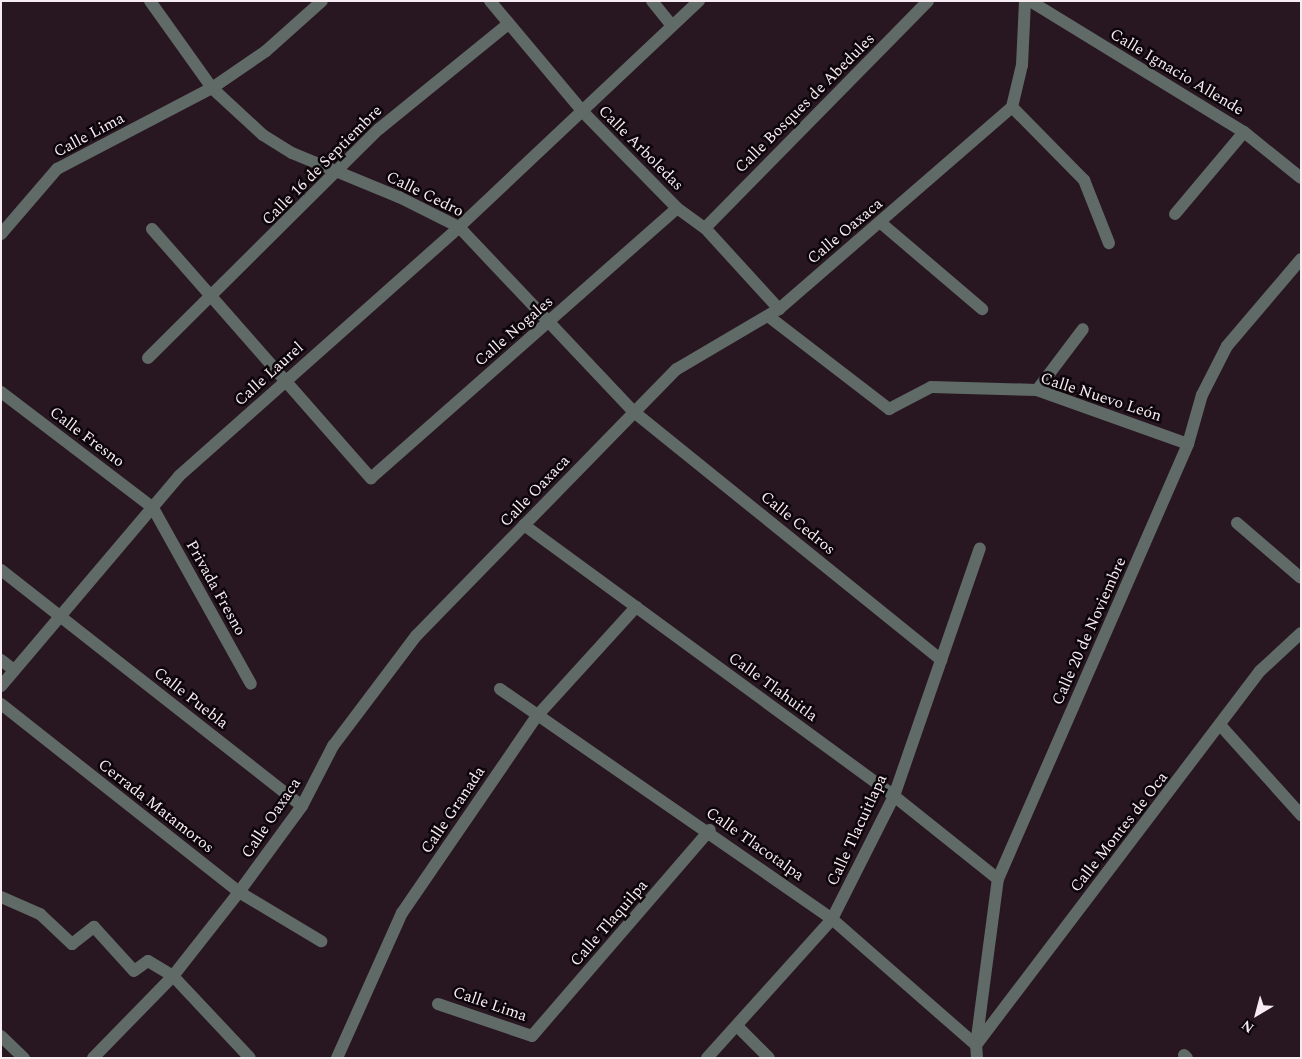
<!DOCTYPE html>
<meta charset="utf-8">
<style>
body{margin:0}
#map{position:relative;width:1302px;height:1059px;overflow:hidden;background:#281721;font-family:Spectral,serif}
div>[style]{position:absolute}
.service>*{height:12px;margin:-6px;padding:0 6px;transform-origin:6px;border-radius:6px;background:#606a66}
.minor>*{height:12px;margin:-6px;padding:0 6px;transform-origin:6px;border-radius:6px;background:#606a66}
.tertiary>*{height:12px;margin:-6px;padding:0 6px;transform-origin:6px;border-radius:6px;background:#606a66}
span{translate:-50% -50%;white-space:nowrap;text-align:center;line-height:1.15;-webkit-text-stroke:5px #0c0509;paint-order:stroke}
.street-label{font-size:16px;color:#f8ecf3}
.frame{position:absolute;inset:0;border:2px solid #f8ecf3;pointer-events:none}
.north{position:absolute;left:1232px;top:989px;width:50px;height:50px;-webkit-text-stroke:4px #0c0509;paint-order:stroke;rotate:217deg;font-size:14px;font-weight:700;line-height:20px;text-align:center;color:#f8ecf3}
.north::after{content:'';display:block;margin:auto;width:18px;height:22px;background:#f8ecf3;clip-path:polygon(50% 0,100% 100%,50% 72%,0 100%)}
</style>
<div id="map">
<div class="service">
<div style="left:1px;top:897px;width:43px;rotate:23.6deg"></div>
<div style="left:40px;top:914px;width:44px;rotate:43.2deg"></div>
<div style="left:72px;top:944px;width:28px;rotate:-38deg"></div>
<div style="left:94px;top:927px;width:59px;rotate:47.7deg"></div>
<div style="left:134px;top:971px;width:17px;rotate:-36deg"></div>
<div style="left:148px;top:961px;width:29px;rotate:31deg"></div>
</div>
<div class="minor">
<div style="left:150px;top:1px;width:107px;rotate:54.5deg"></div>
<div style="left:212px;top:88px;width:69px;rotate:42.7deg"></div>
<div style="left:263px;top:135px;width:34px;rotate:32deg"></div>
<div style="left:292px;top:153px;width:116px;rotate:22.4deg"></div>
<div style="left:399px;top:197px;width:67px;rotate:26.6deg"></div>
<div style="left:459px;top:227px;width:255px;rotate:46.6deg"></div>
<div style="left:634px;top:412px;width:395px;rotate:38.9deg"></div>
<div style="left:490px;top:1px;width:145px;rotate:50deg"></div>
<div style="left:583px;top:112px;width:134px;rotate:45.6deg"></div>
<div style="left:677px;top:208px;width:34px;rotate:36deg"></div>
<div style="left:705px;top:228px;width:110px;rotate:47.6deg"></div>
<div style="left:652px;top:1px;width:32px;rotate:51deg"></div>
<div style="left:1030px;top:1px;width:251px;rotate:31.5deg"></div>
<div style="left:1244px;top:132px;width:73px;rotate:38.9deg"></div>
<div style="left:1012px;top:107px;width:103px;rotate:45.4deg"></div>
<div style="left:1084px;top:180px;width:68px;rotate:68.4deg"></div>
<div style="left:1175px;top:214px;width:107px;rotate:-49.9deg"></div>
<div style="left:881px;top:223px;width:133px;rotate:40.4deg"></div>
<div style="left:705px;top:228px;width:318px;rotate:-45.5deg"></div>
<div style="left:152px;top:229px;width:332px;rotate:48.7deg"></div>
<div style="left:371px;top:478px;width:408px;rotate:-41.4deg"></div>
<div style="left:1px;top:234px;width:86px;rotate:-49.3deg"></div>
<div style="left:57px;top:169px;width:175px;rotate:-27.6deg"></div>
<div style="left:212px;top:88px;width:65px;rotate:-34.4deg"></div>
<div style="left:266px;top:51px;width:75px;rotate:-41.8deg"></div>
<div style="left:768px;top:316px;width:153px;rotate:37.5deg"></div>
<div style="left:889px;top:409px;width:47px;rotate:-27.6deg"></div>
<div style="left:931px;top:387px;width:106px;rotate:1.6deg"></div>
<div style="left:1037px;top:390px;width:160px;rotate:19.7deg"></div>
<div style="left:148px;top:358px;width:325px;rotate:-44.8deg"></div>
<div style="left:379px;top:129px;width:165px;rotate:-39.1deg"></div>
<div style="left:1037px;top:390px;width:76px;rotate:-53deg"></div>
<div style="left:1px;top:392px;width:191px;rotate:37.3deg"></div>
<div style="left:153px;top:508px;width:201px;rotate:60.9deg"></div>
<div style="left:1237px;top:523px;width:84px;rotate:40.7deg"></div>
<div style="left:524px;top:525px;width:459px;rotate:36.2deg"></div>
<div style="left:894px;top:796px;width:133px;rotate:38.6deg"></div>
<div style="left:1px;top:570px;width:382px;rotate:38.1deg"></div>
<div style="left:1px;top:660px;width:16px;rotate:38deg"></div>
<div style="left:1px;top:686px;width:275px;rotate:-49.7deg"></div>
<div style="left:179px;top:476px;width:375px;rotate:-41.6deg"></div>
<div style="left:459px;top:227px;width:330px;rotate:-43.3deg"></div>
<div style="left:500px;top:689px;width:404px;rotate:34.7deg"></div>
<div style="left:832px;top:919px;width:191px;rotate:41.2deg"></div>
<div style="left:1px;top:704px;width:303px;rotate:38.3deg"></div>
<div style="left:239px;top:892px;width:96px;rotate:30.9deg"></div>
<div style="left:1221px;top:726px;width:120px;rotate:48deg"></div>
<div style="left:173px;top:976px;width:112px;rotate:46.8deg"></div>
<div style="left:438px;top:1004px;width:99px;rotate:18.8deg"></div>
<div style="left:532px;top:1036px;width:272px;rotate:-49.2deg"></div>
<div style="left:737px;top:1026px;width:45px;rotate:45deg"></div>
<div style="left:976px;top:1045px;width:167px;rotate:-82.5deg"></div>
<div style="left:998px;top:879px;width:475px;rotate:-66.4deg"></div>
<div style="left:1188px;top:444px;width:51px;rotate:-74.1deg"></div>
<div style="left:1202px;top:395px;width:55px;rotate:-63deg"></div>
<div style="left:1227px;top:346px;width:114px;rotate:-49.6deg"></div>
<div style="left:1184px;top:1055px;width:4px;rotate:45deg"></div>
<div style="left:337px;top:1058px;width:159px;rotate:-65.9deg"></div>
<div style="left:402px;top:913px;width:237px;rotate:-55.6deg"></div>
<div style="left:536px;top:717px;width:149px;rotate:-47.7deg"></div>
<div style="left:707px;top:1058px;width:187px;rotate:-48deg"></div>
<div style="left:832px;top:919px;width:138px;rotate:-63.2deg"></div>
<div style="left:894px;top:796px;width:262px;rotate:-70.9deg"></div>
<div style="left:977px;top:1058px;width:13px;rotate:-94deg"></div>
<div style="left:976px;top:1045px;width:470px;rotate:-52.8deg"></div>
<div style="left:1260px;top:671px;width:56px;rotate:-42.8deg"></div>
</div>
<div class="tertiary">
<div style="left:1px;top:1036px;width:32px;rotate:44deg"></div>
<div style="left:93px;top:1058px;width:115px;rotate:-45.7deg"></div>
<div style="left:173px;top:976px;width:107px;rotate:-51.8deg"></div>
<div style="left:239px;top:892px;width:107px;rotate:-53.8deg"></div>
<div style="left:302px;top:806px;width:68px;rotate:-62.7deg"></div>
<div style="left:333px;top:746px;width:138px;rotate:-53deg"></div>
<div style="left:416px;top:636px;width:373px;rotate:-45.7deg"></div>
<div style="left:677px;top:369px;width:118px;rotate:-30.5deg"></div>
<div style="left:779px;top:309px;width:308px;rotate:-40.9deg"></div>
<div style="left:1012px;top:107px;width:43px;rotate:-76.6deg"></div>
<div style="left:1022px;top:65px;width:64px;rotate:-87.3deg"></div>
</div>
<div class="street-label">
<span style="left:1177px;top:72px;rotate:31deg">Calle Ignacio Allende</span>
<span style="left:805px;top:103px;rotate:-45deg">Calle Bosques de Abedules</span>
<span style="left:89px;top:135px;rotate:-28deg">Calle Lima</span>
<span style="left:641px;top:148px;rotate:45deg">Calle Arboledas</span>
<span style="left:322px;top:165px;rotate:-45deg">Calle 16 de Septiembre</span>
<span style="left:425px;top:194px;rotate:26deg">Calle Cedro</span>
<span style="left:845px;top:231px;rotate:-40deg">Calle Oaxaca</span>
<span style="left:514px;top:331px;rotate:-41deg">Calle Nogales</span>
<span style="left:269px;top:374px;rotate:-42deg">Calle Laurel</span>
<span style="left:1101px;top:397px;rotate:18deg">Calle Nuevo León</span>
<span style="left:87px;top:437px;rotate:37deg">Calle Fresno</span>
<span style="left:535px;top:491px;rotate:-46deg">Calle Oaxaca</span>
<span style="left:798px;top:523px;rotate:39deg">Calle Cedros</span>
<span style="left:216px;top:588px;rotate:61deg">Privada Fresno</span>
<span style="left:1089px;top:631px;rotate:-66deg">Calle 20 de Noviembre</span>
<span style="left:773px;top:687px;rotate:36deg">Calle Tlahuitla</span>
<span style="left:191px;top:698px;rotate:38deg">Calle Puebla</span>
<span style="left:156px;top:806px;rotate:38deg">Cerrada Matamoros</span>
<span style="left:453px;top:810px;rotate:-56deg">Calle Granada</span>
<span style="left:271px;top:818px;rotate:-56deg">Calle Oaxaca</span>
<span style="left:857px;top:830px;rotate:-65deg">Calle Tlacuitlapa</span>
<span style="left:1119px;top:832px;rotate:-52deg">Calle Montes de Oca</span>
<span style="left:755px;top:844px;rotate:35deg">Calle Tlacotalpa</span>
<span style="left:609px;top:923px;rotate:-49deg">Calle Tlaquilpa</span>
<span style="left:490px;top:1004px;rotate:19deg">Calle Lima</span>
</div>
<div class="frame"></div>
<div class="north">N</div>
</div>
